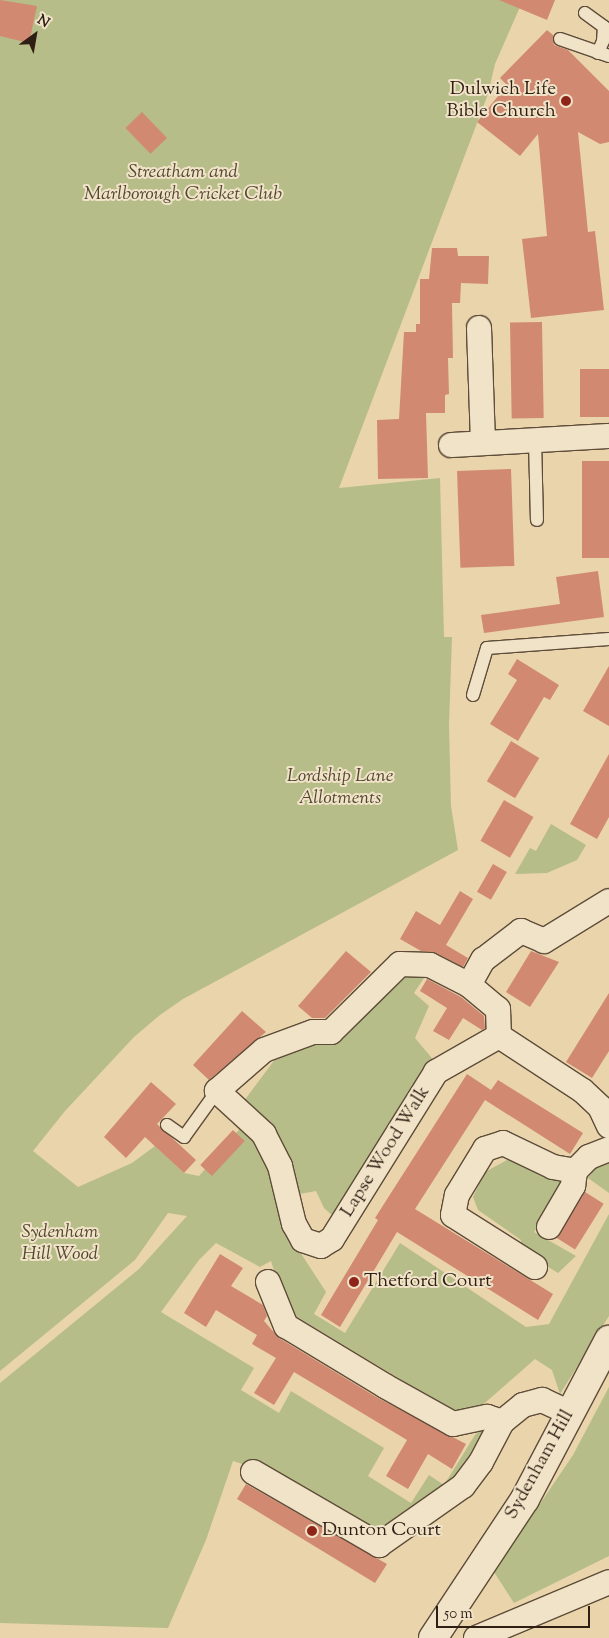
<!DOCTYPE html>
<style>
body{margin:0}
#map{position:relative;width:609px;height:1638px;overflow:hidden;background:#ead4ab;font-family:"Sorts Mill Goudy",serif}
div>[style]{position:absolute}
.green>*{inset:0;background:#b6bd89}
.building>*{inset:0;background:#d18a71;transform-origin:0 0}
.roads{filter:drop-shadow(1px 0 #5e4c39) drop-shadow(-1px 0 #5e4c39) drop-shadow(0 1px #5e4c39) drop-shadow(0 -1px #5e4c39)}
.lane>*{height:12px;margin:-6px;padding:0 6px;transform-origin:6px;border-radius:6px;background:#f1e3c8}
.street>*{height:24px;margin:-12px;padding:0 12px;transform-origin:12px;border-radius:12px;background:#f1e3c8}
.secondary>*{height:28px;margin:-14px;padding:0 14px;transform-origin:14px;border-radius:14px;background:#f1e3c8}
.dots>*{width:14px;height:14px;translate:-50% -50%;box-sizing:border-box;border:2px solid #f1e3c8;border-radius:50%}
span{translate:-50% -50%;white-space:nowrap;text-align:center;line-height:1.15;-webkit-text-stroke:4px #f1e3c8;paint-order:stroke}
.poi-label{font-size:19px;color:#2f1e13}
.right{translate:-100% -50%;text-align:right}
.left{translate:0 -50%;text-align:left}
.park-label{font-size:19px;color:#514630;font-style:italic}
.street-label{font-size:19px;color:#2f1e13}
.north{position:absolute;left:10px;top:10px;width:50px;height:50px;-webkit-text-stroke:4px #f1e3c8;paint-order:stroke;rotate:32deg;font-size:14px;font-weight:700;line-height:20px;text-align:center;color:#2f1e13}
.north::after{content:'';display:block;margin:auto;width:18px;height:22px;background:#2f1e13;clip-path:polygon(50% 0,100% 100%,50% 72%,0 100%)}
.scale{position:absolute;left:436px;top:1606px;width:154px;height:22px;box-sizing:border-box;border:2px solid #2f1e13;border-top:0;padding-left:6px;font-size:15px;line-height:18px;white-space:nowrap;color:#2f1e13;-webkit-text-stroke:4px #f1e3c8;paint-order:stroke}
</style>
<div id="map">
<div class="green">
<div style="clip-path:polygon(0 0,523px 0,495px 64px,488px 94px,339px 488px,440px 478px,444px 637px,452px 637px,449px 725px,451px 806px,458px 850px,183px 999px,160px 1015px,134px 1037px,65px 1111px,33px 1151px,78px 1187px,132px 1163px,155px 1146px,184px 1173px,199px 1176px,244px 1124px,261px 1141px,289px 1235px,326px 1292px,314px 1314px,345px 1333px,400px 1243px,526px 1327px,549px 1324px,609px 1214px,609px 1316px,560px 1394px,552px 1370px,535px 1359px,479px 1408px,453px 1411px,287px 1311px,271px 1261px,260px 1267px,216px 1243px,199px 1260px,161px 1312px,254px 1368px,241px 1390px,279px 1413px,291px 1391px,384px 1448px,368px 1476px,411px 1503px,429px 1475px,444px 1485px,475px 1435px,486px 1425px,491px 1426px,471px 1468px,378px 1539px,261px 1470px,233px 1461px,206px 1540px,168px 1628px,0 1623px,0 1383px,139px 1269px,187px 1216px,168px 1213px,135px 1260px,0 1371px)"></div>
<div style="clip-path:polygon(551px 824px,586px 845px,577px 860px,547px 873px,515px 874px,530px 848px,536px 851px)"></div>
<div style="clip-path:polygon(384px 969px,428px 972px,414px 993px,429px 1006px,415px 1038px,436px 1063px,335px 1218px,324px 1208px,316px 1191px,294px 1195px,244px 1101px,281px 1051px,333px 1041px)"></div>
<div style="clip-path:polygon(507px 1160px,515px 1160px,541px 1176px,556px 1175px,568px 1184px,534px 1232px,576px 1256px,558px 1273px,521px 1250px,521px 1240px,478px 1210px,473px 1197px,485px 1172px)"></div>
<div style="clip-path:polygon(609px 1163px,609px 1193px,588px 1178px,598px 1164px)"></div>
<div style="clip-path:polygon(609px 1387px,609px 1556px,514px 1603px,494px 1572px,573px 1455px)"></div>
</div>
<div class="building">
<div style="clip-path:polygon(0 0,37px 6px,29px 43px,0 36px)"></div>
<div style="clip-path:polygon(499px 0,555px 0,547px 20px)"></div>
<div style="clip-path:polygon(547px 30px,553px 35px,554px 45px,568px 50px,609px 91px,609px 142px,600px 144px,578px 132px,588px 232px,595px 231px,604px 310px,531px 318px,522px 239px,547px 236px,538px 134px,520px 156px,477px 122px,507px 85px,500px 78px)"></div>
<div style="left:142px;top:112px;width:36px;height:23px;rotate:46deg"></div>
<div style="clip-path:polygon(432px 248px,457px 248px,458px 256px,489px 256px,488px 284px,461px 283px,460px 303px,452px 303px,453px 358px,448px 358px,449px 394px,445px 395px,445px 413px,426px 413px,428px 478px,378px 479px,377px 420px,399px 419px,404px 332px,416px 332px,416px 324px,420px 324px,420px 279px,429px 279px)"></div>
<div style="left:542px;top:322px;width:96px;height:32px;rotate:89deg"></div>
<div style="left:609px;top:369px;width:48px;height:29px;rotate:90deg"></div>
<div style="left:609px;top:461px;width:97px;height:27px;rotate:90deg"></div>
<div style="left:511px;top:469px;width:97px;height:54px;rotate:88deg"></div>
<div style="clip-path:polygon(598px 571px,604px 617px,484px 633px,481px 615px,560px 604px,556px 577px)"></div>
<div style="clip-path:polygon(517px 659px,559px 685px,550px 700px,544px 697px,518px 741px,490px 724px,517px 680px,508px 674px)"></div>
<div style="clip-path:polygon(609px 666px,609px 726px,583px 711px)"></div>
<div style="left:511px;top:741px;width:33px;height:47px;rotate:31deg"></div>
<div style="clip-path:polygon(609px 754px,609px 817px,597px 839px,570px 824px)"></div>
<div style="left:504px;top:800px;width:34px;height:47px;rotate:30deg"></div>
<div style="left:493px;top:864px;width:16px;height:32px;rotate:30deg"></div>
<div style="clip-path:polygon(460px 891px,473px 899px,446px 945px,468px 958px,463px 967px,436px 953px,421px 951px,400px 939px,416px 911px,440px 925px)"></div>
<div style="clip-path:polygon(346px 951px,371px 972px,325px 1018px,312px 1018px,298px 1006px)"></div>
<div style="clip-path:polygon(531px 951px,559px 962px,530px 1007px,506px 992px)"></div>
<div style="clip-path:polygon(427px 979px,461px 997px,484px 1016px,485px 1028px,482px 1030px,463px 1018px,449px 1040px,433px 1031px,447px 1008px,420px 991px)"></div>
<div style="clip-path:polygon(609px 993px,609px 1051px,592px 1078px,566px 1062px)"></div>
<div style="clip-path:polygon(242px 1011px,266px 1032px,209px 1080px,193px 1065px)"></div>
<div style="clip-path:polygon(467px 1074px,491px 1090px,498px 1080px,583px 1133px,570px 1154px,485px 1100px,415px 1209px,553px 1294px,538px 1320px,397px 1232px,340px 1327px,321px 1315px,378px 1220px,375px 1218px)"></div>
<div style="clip-path:polygon(151px 1082px,176px 1104px,157px 1124px,196px 1160px,184px 1173px,145px 1137px,126px 1158px,104px 1137px)"></div>
<div style="left:233px;top:1130px;width:16px;height:48px;rotate:43deg"></div>
<div style="left:585px;top:1192px;width:22px;height:54px;rotate:32deg"></div>
<div style="clip-path:polygon(220px 1254px,243px 1268px,231px 1286px,263px 1305px,267px 1316px,264px 1321px,279px 1338px,378px 1398px,466px 1444px,452px 1469px,428px 1454px,408px 1489px,386px 1476px,407px 1440px,294px 1372px,274px 1405px,254px 1393px,276px 1358px,252px 1344px,257px 1335px,216px 1310px,206px 1327px,184px 1313px)"></div>
<div style="clip-path:polygon(246px 1484px,387px 1564px,375px 1583px,237px 1499px)"></div>
</div>
<div class="roads">
<div class="lane">
<div style="left:585px;top:13px;width:24px;rotate:36deg"></div>
<div style="left:604px;top:27px;width:14px;rotate:94deg"></div>
<div style="left:603px;top:41px;width:13px;rotate:113deg"></div>
<div style="left:560px;top:39px;width:52px;rotate:19.1deg"></div>
<div style="left:535px;top:440px;width:80px;rotate:88.6deg"></div>
<div style="left:473px;top:695px;width:49px;rotate:-73.4deg"></div>
<div style="left:487px;top:648px;width:122px;rotate:-4.2deg"></div>
<div style="left:167px;top:1125px;width:21px;rotate:35deg"></div>
<div style="left:184px;top:1137px;width:57px;rotate:-54.3deg"></div>
</div>
<div class="street">
<div style="left:479px;top:328px;width:115px;rotate:88deg"></div>
<div style="left:451px;top:445px;width:158px;rotate:-3.3deg"></div>
<div style="left:400px;top:964px;width:30px;rotate:2deg"></div>
<div style="left:430px;top:965px;width:44px;rotate:27.1deg"></div>
<div style="left:469px;top:985px;width:38px;rotate:40deg"></div>
<div style="left:498px;top:1009px;width:27px;rotate:88deg"></div>
<div style="left:499px;top:1036px;width:73px;rotate:150.3deg"></div>
<div style="left:436px;top:1072px;width:197px;rotate:121.9deg"></div>
<div style="left:332px;top:1239px;width:13px;rotate:148deg"></div>
<div style="left:321px;top:1246px;width:19px;rotate:-162deg"></div>
<div style="left:303px;top:1240px;width:18px;rotate:-119deg"></div>
<div style="left:294px;top:1224px;width:60px;rotate:-103.6deg"></div>
<div style="left:280px;top:1166px;width:36px;rotate:-117deg"></div>
<div style="left:264px;top:1134px;width:64px;rotate:-137.5deg"></div>
<div style="left:217px;top:1091px;width:62px;rotate:-41.1deg"></div>
<div style="left:264px;top:1050px;width:52px;rotate:-20.2deg"></div>
<div style="left:313px;top:1032px;width:18px"></div>
<div style="left:331px;top:1032px;width:97px;rotate:-44.6deg"></div>
<div style="left:469px;top:985px;width:29px;rotate:-61deg"></div>
<div style="left:483px;top:960px;width:48px;rotate:-37.3deg"></div>
<div style="left:521px;top:931px;width:25px;rotate:23deg"></div>
<div style="left:544px;top:941px;width:76px;rotate:-31.6deg"></div>
<div style="left:499px;top:1036px;width:100px;rotate:33.2deg"></div>
<div style="left:583px;top:1091px;width:23px;rotate:43deg"></div>
<div style="left:600px;top:1107px;width:21px;rotate:65deg"></div>
<div style="left:549px;top:1227px;width:48px;rotate:-59.7deg"></div>
<div style="left:573px;top:1186px;width:15px;rotate:-82deg"></div>
<div style="left:535px;top:1267px;width:97px;rotate:-147.6deg"></div>
<div style="left:453px;top:1215px;width:20px;rotate:-79deg"></div>
<div style="left:457px;top:1195px;width:54px;rotate:-58.7deg"></div>
<div style="left:485px;top:1149px;width:19px;rotate:-18deg"></div>
<div style="left:503px;top:1143px;width:55px;rotate:25.6deg"></div>
<div style="left:553px;top:1167px;width:22px;rotate:10deg"></div>
<div style="left:575px;top:1171px;width:20px;rotate:-45deg"></div>
<div style="left:589px;top:1157px;width:22px;rotate:-22deg"></div>
<div style="left:268px;top:1282px;width:48px;rotate:67.8deg"></div>
<div style="left:286px;top:1326px;width:116px;rotate:31.2deg"></div>
<div style="left:385px;top:1386px;width:78px;rotate:29.2deg"></div>
<div style="left:453px;top:1424px;width:35px;rotate:-12deg"></div>
<div style="left:487px;top:1417px;width:16px;rotate:18deg"></div>
<div style="left:253px;top:1472px;width:146px;rotate:30.1deg"></div>
<div style="left:379px;top:1545px;width:103px;rotate:-35.1deg"></div>
<div style="left:463px;top:1486px;width:30px;rotate:-53deg"></div>
<div style="left:481px;top:1462px;width:45px;rotate:-62.3deg"></div>
<div style="left:502px;top:1422px;width:27px;rotate:-39deg"></div>
<div style="left:523px;top:1405px;width:20px;rotate:-15deg"></div>
<div style="left:542px;top:1400px;width:31px;rotate:25deg"></div>
<div style="left:476px;top:1638px;width:144px;rotate:-22.8deg"></div>
</div>
<div class="secondary">
<div style="left:433px;top:1638px;width:167px;rotate:-56.5deg"></div>
<div style="left:525px;top:1499px;width:180px;rotate:-62.2deg"></div>
</div>
</div>
<div class="dots">
<div style="left:566px;top:101px;background:#8f2418"></div>
<div style="left:354px;top:1282px;background:#8f2418"></div>
<div style="left:312px;top:1531px;background:#8f2418"></div>
</div>
<div class="poi-label">
<span class="right" style="left:556px;top:101px">Dulwich Life<br>Bible Church</span>
<span class="left" style="left:364px;top:1282px">Thetford Court</span>
<span class="left" style="left:322px;top:1531px">Dunton Court</span>
</div>
<div class="park-label">
<span style="left:183px;top:184px">Streatham and<br>Marlborough Cricket Club</span>
<span style="left:340px;top:788px">Lordship Lane<br>Allotments</span>
<span style="left:60px;top:1244px">Sydenham<br>Hill Wood</span>
</div>
<div class="street-label">
<span style="left:386px;top:1152px;rotate:-58deg">Lapse Wood Walk</span>
<span style="left:540px;top:1465px;rotate:-61deg">Sydenham Hill</span>
</div>
<div class="north">N</div>
<div class="scale">50 m</div>
</div>
